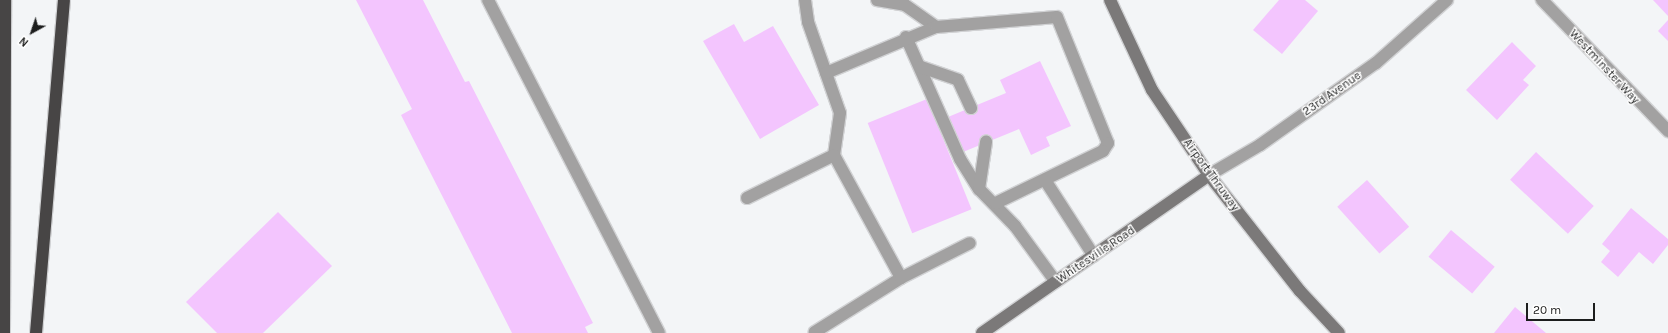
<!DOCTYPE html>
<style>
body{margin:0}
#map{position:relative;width:1668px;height:333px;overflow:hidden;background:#f3f5f7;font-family:Karla,sans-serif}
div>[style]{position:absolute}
.building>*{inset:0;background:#f3c5fe;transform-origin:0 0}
.roads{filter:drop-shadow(1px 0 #d1d2d4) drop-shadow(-1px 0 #d1d2d4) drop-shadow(0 1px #d1d2d4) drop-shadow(0 -1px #d1d2d4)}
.lane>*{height:12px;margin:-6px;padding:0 6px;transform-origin:6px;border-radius:6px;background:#a2a1a1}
.street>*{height:12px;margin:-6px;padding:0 6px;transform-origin:6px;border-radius:6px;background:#a2a1a1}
.secondary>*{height:12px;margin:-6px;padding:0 6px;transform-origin:6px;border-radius:6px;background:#7b7979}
.highway>*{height:12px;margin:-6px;padding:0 6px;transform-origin:6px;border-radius:6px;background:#474545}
span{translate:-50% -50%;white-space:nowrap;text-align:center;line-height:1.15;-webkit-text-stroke:3px #fff;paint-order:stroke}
.street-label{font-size:12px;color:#1c1d1d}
.north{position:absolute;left:12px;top:12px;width:40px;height:40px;-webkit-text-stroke:3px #fff;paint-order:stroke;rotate:220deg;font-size:11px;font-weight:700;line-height:16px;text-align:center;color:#1c1d1d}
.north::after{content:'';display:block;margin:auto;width:14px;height:18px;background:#1c1d1d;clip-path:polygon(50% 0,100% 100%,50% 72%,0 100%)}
.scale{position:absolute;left:1526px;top:303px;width:69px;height:18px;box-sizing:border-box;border:2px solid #1c1d1d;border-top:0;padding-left:5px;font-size:12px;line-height:14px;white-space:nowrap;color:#1c1d1d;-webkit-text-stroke:3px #fff;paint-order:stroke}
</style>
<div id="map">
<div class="building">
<div style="clip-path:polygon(356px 0,423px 0,465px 82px,469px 81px,593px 323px,585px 327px,588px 333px,512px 333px,401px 115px,412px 109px)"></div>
<div style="clip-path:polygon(1279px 0,1305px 0,1318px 11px,1282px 54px,1253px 30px)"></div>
<div style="clip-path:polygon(1653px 0,1668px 0,1668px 16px)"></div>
<div style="clip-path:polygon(1668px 20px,1668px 41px,1658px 31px)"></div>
<div style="clip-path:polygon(734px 24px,744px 42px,773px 26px,819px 105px,760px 139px,703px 41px)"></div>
<div style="clip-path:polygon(1512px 42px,1536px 66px,1523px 80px,1529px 85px,1497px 120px,1466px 90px)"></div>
<div style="clip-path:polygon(1040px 61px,1071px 126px,1046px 137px,1050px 146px,1031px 155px,1019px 129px,963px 152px,948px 117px,1006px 93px,1000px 80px)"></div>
<div style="left:927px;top:99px;width:119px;height:64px;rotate:68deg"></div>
<div style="left:1536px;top:152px;width:79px;height:38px;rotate:43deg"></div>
<div style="left:1367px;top:180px;width:63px;height:40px;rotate:48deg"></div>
<div style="clip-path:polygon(1631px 208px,1668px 239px,1668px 245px,1653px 264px,1639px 252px,1618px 277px,1601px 262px,1610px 251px,1602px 244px)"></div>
<div style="clip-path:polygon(278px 212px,332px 266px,263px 333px,217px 333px,186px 302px)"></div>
<div style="left:1451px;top:230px;width:57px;height:35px;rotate:40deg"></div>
<div style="clip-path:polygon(1515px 307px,1546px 333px,1494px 333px)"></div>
</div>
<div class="roads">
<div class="lane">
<div style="left:488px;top:0;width:374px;rotate:62.8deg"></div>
<div style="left:805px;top:0;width:22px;rotate:82deg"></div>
<div style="left:808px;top:22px;width:96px;rotate:70.6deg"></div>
<div style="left:840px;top:113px;width:42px;rotate:98.1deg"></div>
<div style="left:877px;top:0;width:28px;rotate:10deg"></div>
<div style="left:905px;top:5px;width:38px;rotate:35deg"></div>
<div style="left:906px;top:37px;width:133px;rotate:66.1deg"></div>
<div style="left:960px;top:159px;width:36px;rotate:58deg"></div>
<div style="left:979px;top:189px;width:52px;rotate:45.8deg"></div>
<div style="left:1015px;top:226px;width:69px;rotate:53.8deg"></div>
<div style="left:921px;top:67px;width:39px;rotate:19deg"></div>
<div style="left:958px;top:80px;width:31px;rotate:65deg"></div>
<div style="left:826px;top:73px;width:119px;rotate:-22.7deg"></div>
<div style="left:936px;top:27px;width:121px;rotate:-4.7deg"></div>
<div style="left:1057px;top:17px;width:136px;rotate:68deg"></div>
<div style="left:1108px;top:143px;width:9px;rotate:122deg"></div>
<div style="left:1103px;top:151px;width:119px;rotate:154.1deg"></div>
<div style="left:1045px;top:180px;width:90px;rotate:57.2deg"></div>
<div style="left:979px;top:189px;width:48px;rotate:-81.5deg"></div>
<div style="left:747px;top:198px;width:97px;rotate:-26.3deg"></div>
<div style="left:834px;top:155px;width:140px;rotate:61.4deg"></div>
<div style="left:901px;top:278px;width:102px;rotate:147.9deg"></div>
<div style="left:901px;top:278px;width:77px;rotate:-26.9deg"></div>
</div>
<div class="street">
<div style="left:1542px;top:0;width:182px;rotate:46.1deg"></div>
<div style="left:1209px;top:175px;width:59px;rotate:-30.5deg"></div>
<div style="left:1260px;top:145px;width:142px;rotate:-35.3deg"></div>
<div style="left:1376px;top:63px;width:95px;rotate:-41.6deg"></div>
</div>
<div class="secondary">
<div style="left:1110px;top:0;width:99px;rotate:65deg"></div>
<div style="left:1152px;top:90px;width:102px;rotate:56.2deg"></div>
<div style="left:1209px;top:175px;width:147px;rotate:51.9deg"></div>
<div style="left:1300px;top:291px;width:57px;rotate:47.1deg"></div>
<div style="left:982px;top:333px;width:277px;rotate:-34.8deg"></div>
</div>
<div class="highway">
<div style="left:4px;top:333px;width:333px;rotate:-89.8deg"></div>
<div style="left:36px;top:333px;width:334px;rotate:-85.2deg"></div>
</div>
</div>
<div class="street-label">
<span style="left:1604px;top:67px;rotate:47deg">Westminster Way</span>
<span style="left:1332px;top:94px;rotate:-35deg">23rd Avenue</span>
<span style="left:1211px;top:175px;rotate:54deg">Airport Thruway</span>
<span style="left:1096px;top:255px;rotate:-34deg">Whitesville Road</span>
</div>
<div class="north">N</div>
<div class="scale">20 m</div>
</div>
